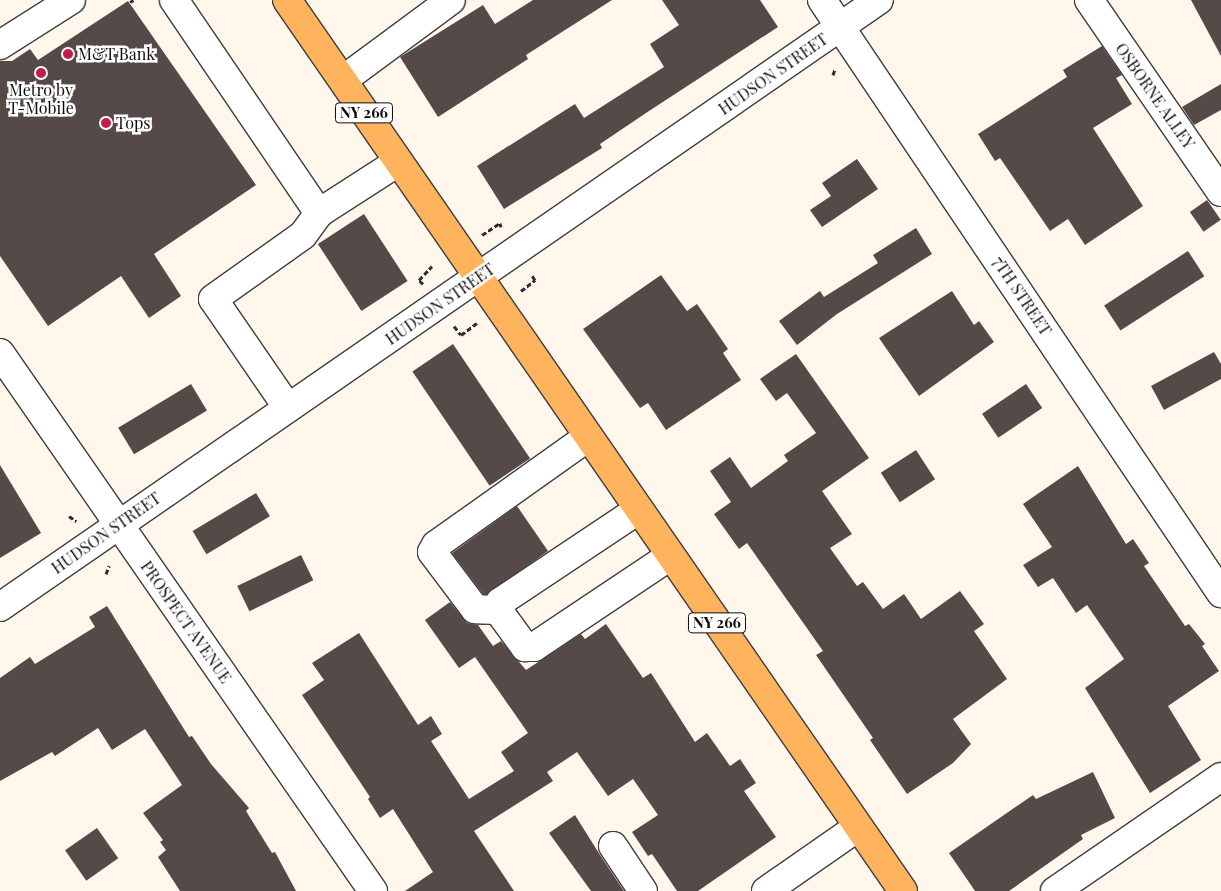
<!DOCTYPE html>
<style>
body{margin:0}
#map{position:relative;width:1221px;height:891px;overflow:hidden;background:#fff7ec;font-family:"Playfair Display",serif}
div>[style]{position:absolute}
.building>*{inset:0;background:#564a48;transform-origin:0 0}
.path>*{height:3px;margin-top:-1.5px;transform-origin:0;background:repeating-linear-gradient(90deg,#2e2e2e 0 5px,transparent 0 7.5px)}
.roads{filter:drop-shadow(1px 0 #3f3f3f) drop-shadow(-1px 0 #3f3f3f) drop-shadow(0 1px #3f3f3f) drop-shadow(0 -1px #3f3f3f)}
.minor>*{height:28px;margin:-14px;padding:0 14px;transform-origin:14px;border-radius:14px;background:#fff}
.major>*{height:28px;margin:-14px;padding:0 14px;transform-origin:14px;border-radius:14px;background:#ffb35c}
.dots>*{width:14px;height:14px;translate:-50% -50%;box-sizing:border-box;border:2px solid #fff;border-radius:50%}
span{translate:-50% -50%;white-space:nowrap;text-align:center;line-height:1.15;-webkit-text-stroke:5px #fff;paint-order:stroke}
.shield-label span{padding:1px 4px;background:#fff;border:1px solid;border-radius:4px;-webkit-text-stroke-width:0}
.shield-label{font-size:15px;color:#0c0c0c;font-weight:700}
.poi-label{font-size:16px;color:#0c0c0c}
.left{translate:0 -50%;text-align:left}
.street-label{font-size:16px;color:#0c0c0c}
</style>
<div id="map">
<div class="building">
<div style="clip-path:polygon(533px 0,612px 0,526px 55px,528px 59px,438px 117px,400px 57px,483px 5px,495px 24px)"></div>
<div style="clip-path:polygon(662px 0,760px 0,778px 27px,649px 111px,600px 144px,602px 148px,504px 209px,477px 166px,575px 104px,584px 118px,664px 67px,650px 44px,679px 25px)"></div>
<div style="clip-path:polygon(1191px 0,1221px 0,1221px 56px)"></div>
<div style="clip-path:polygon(128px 1px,256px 185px,154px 254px,181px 296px,149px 318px,121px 276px,48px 326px,0 256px,0 61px,12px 61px,30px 49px,38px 60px)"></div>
<div style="clip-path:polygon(1102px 46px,1122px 75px,1116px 78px,1132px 104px,1093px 128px,1143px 206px,1085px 245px,1068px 219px,1050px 231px,1000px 158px,995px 161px,978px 134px,1067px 77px,1063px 70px)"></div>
<div style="clip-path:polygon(1221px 84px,1221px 110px,1194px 125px,1182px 107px)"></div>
<div style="clip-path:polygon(857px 159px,878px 189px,822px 227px,810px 210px,831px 196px,822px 183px)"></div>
<div style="left:1207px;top:200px;width:24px;height:21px;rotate:55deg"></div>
<div style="left:364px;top:214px;width:80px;height:55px;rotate:57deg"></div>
<div style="clip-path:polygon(916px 228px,932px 254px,837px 314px,797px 345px,779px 321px,820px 291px,824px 297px,878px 263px,873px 255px)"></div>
<div style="left:1188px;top:251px;width:30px;height:100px;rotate:57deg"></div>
<div style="clip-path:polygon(661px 275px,687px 311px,697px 304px,728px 349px,723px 353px,741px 380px,666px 430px,648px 403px,640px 408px,583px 329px)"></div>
<div style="clip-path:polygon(952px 291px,974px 325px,979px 321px,994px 342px,919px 396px,879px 338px)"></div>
<div style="left:453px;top:344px;width:138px;height:49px;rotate:56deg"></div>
<div style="clip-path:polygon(1214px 352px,1221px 364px,1221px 379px,1164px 410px,1151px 386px)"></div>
<div style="clip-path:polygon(796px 354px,869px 458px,822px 491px,852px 534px,830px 548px,857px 586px,863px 582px,883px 609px,904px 594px,921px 619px,960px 591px,984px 624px,974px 631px,1007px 679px,953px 719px,971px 744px,953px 763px,907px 794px,870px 740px,873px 738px,816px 655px,823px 651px,747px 543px,739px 549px,714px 514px,731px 502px,710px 471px,730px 457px,751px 488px,788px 461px,784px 455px,816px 433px,787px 393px,776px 401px,760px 379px)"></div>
<div style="left:191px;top:384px;width:31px;height:85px;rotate:59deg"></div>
<div style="left:1026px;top:384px;width:29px;height:53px;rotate:56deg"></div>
<div style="left:916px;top:450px;width:35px;height:42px;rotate:57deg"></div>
<div style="clip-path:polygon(0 465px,41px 533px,0 558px)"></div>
<div style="clip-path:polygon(1078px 466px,1126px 544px,1133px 539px,1149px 563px,1144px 566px,1185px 626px,1189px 624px,1205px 644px,1202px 646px,1219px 671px,1168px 706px,1201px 760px,1150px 793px,1085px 688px,1124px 659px,1087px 605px,1076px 613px,1053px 578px,1038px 587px,1023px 565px,1052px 547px,1023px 504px)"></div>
<div style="left:256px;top:493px;width:27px;height:74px;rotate:59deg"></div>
<div style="clip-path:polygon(517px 506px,548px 551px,488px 594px,483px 594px,452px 553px)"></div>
<div style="left:301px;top:555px;width:28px;height:71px;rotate:64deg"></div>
<div style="clip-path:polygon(450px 602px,467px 623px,478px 625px,493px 646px,501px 641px,526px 670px,581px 634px,585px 639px,606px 624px,643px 678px,651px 673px,695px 742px,707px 733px,730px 766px,740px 759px,756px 783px,744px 791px,776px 837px,698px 891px,677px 891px,652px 854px,648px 856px,632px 832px,658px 815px,633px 779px,608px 796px,577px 752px,547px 772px,553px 781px,474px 831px,514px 891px,405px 891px,433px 872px,393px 809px,380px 818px,368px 799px,370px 797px,302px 695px,324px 680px,312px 663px,359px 633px,418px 725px,431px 716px,442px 734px,431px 741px,469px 799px,514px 771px,501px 752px,528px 733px,475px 657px,459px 668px,425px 620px)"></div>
<div style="clip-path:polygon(107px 606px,189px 737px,192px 736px,211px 764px,249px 808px,246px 811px,272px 853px,275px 852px,296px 891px,180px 891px,158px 857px,166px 850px,160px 842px,163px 840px,143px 813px,182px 785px,145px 729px,112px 750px,98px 728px,55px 756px,52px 752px,0 781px,0 678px,30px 657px,35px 664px,95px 627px,89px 617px)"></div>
<div style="clip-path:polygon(1093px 772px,1115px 818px,1081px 835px,1083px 839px,1009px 891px,975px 891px,949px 853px,1033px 795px,1036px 799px)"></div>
<div style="clip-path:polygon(575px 815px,600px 855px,624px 891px,591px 891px,549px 833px)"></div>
<div style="left:97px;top:828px;width:37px;height:39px;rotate:55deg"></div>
</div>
<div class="path">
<div style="left:130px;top:2px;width:4px;rotate:-27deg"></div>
<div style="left:833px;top:75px;width:6px;rotate:-72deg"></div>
<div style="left:482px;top:235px;width:22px;rotate:-34deg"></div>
<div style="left:500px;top:223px;width:4px;rotate:76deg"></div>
<div style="left:423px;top:284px;width:6px;rotate:-135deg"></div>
<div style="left:419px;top:280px;width:19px;rotate:-47deg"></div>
<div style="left:521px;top:291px;width:18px;rotate:-38deg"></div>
<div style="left:535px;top:280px;width:7px;rotate:-124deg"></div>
<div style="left:454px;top:326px;width:11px;rotate:52deg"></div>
<div style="left:461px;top:335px;width:20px;rotate:-37deg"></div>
<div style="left:69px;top:516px;width:9px;rotate:36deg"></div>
<div style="left:106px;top:574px;width:9px;rotate:-69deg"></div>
</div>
<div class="roads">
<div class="minor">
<div style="left:174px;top:0;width:258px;rotate:55.8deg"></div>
<div style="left:822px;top:0;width:715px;rotate:56.07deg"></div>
<div style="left:1089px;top:0;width:233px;rotate:55.5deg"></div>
<div style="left:0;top:45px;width:84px;rotate:-32.4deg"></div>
<div style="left:343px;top:80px;width:134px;rotate:-36.5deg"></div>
<div style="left:0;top:353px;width:655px;rotate:55.27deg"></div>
<div style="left:288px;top:408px;width:132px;rotate:-124.5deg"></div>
<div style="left:213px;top:299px;width:110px;rotate:-35.4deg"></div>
<div style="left:303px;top:235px;width:27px;rotate:-54deg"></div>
<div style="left:319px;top:213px;width:94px;rotate:-32.8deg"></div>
<div style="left:638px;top:510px;width:166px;rotate:146.3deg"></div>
<div style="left:500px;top:602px;width:8px;rotate:104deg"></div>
<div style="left:498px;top:610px;width:46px;rotate:53.9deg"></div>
<div style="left:525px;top:647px;width:9px"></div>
<div style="left:534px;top:647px;width:164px;rotate:-33.8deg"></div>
<div style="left:0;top:607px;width:1068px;rotate:-34.63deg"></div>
<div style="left:498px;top:610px;width:23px;rotate:-178deg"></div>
<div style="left:475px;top:609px;width:71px;rotate:-127deg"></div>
<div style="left:432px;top:552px;width:8px;rotate:-60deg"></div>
<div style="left:436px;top:545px;width:186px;rotate:-35.4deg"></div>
<div style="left:613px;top:846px;width:54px;rotate:56.3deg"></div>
<div style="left:766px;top:891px;width:112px;rotate:-34.8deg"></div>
<div style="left:1055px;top:891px;width:201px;rotate:-34.5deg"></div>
</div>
<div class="major">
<div style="left:287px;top:0;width:1083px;rotate:55.34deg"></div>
</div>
</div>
<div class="dots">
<div style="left:68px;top:54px;background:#c61b49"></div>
<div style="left:41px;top:73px;background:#c61b49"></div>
<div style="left:106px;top:123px;background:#c61b49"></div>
</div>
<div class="shield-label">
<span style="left:364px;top:113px">NY 266</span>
<span style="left:717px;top:623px">NY 266</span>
</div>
<div class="poi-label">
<span class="left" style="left:78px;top:54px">M&amp;T Bank</span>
<span style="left:41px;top:99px">Metro by<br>T-Mobile</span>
<span class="left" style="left:116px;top:123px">Tops</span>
</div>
<div class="street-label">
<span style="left:773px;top:74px;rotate:-35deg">HUDSON STREET</span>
<span style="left:1155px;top:96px;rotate:55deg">OSBORNE ALLEY</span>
<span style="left:1022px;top:296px;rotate:56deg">7TH STREET</span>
<span style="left:440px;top:304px;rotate:-35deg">HUDSON STREET</span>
<span style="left:106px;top:533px;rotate:-35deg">HUDSON STREET</span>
<span style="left:186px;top:622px;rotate:55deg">PROSPECT AVENUE</span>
</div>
</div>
